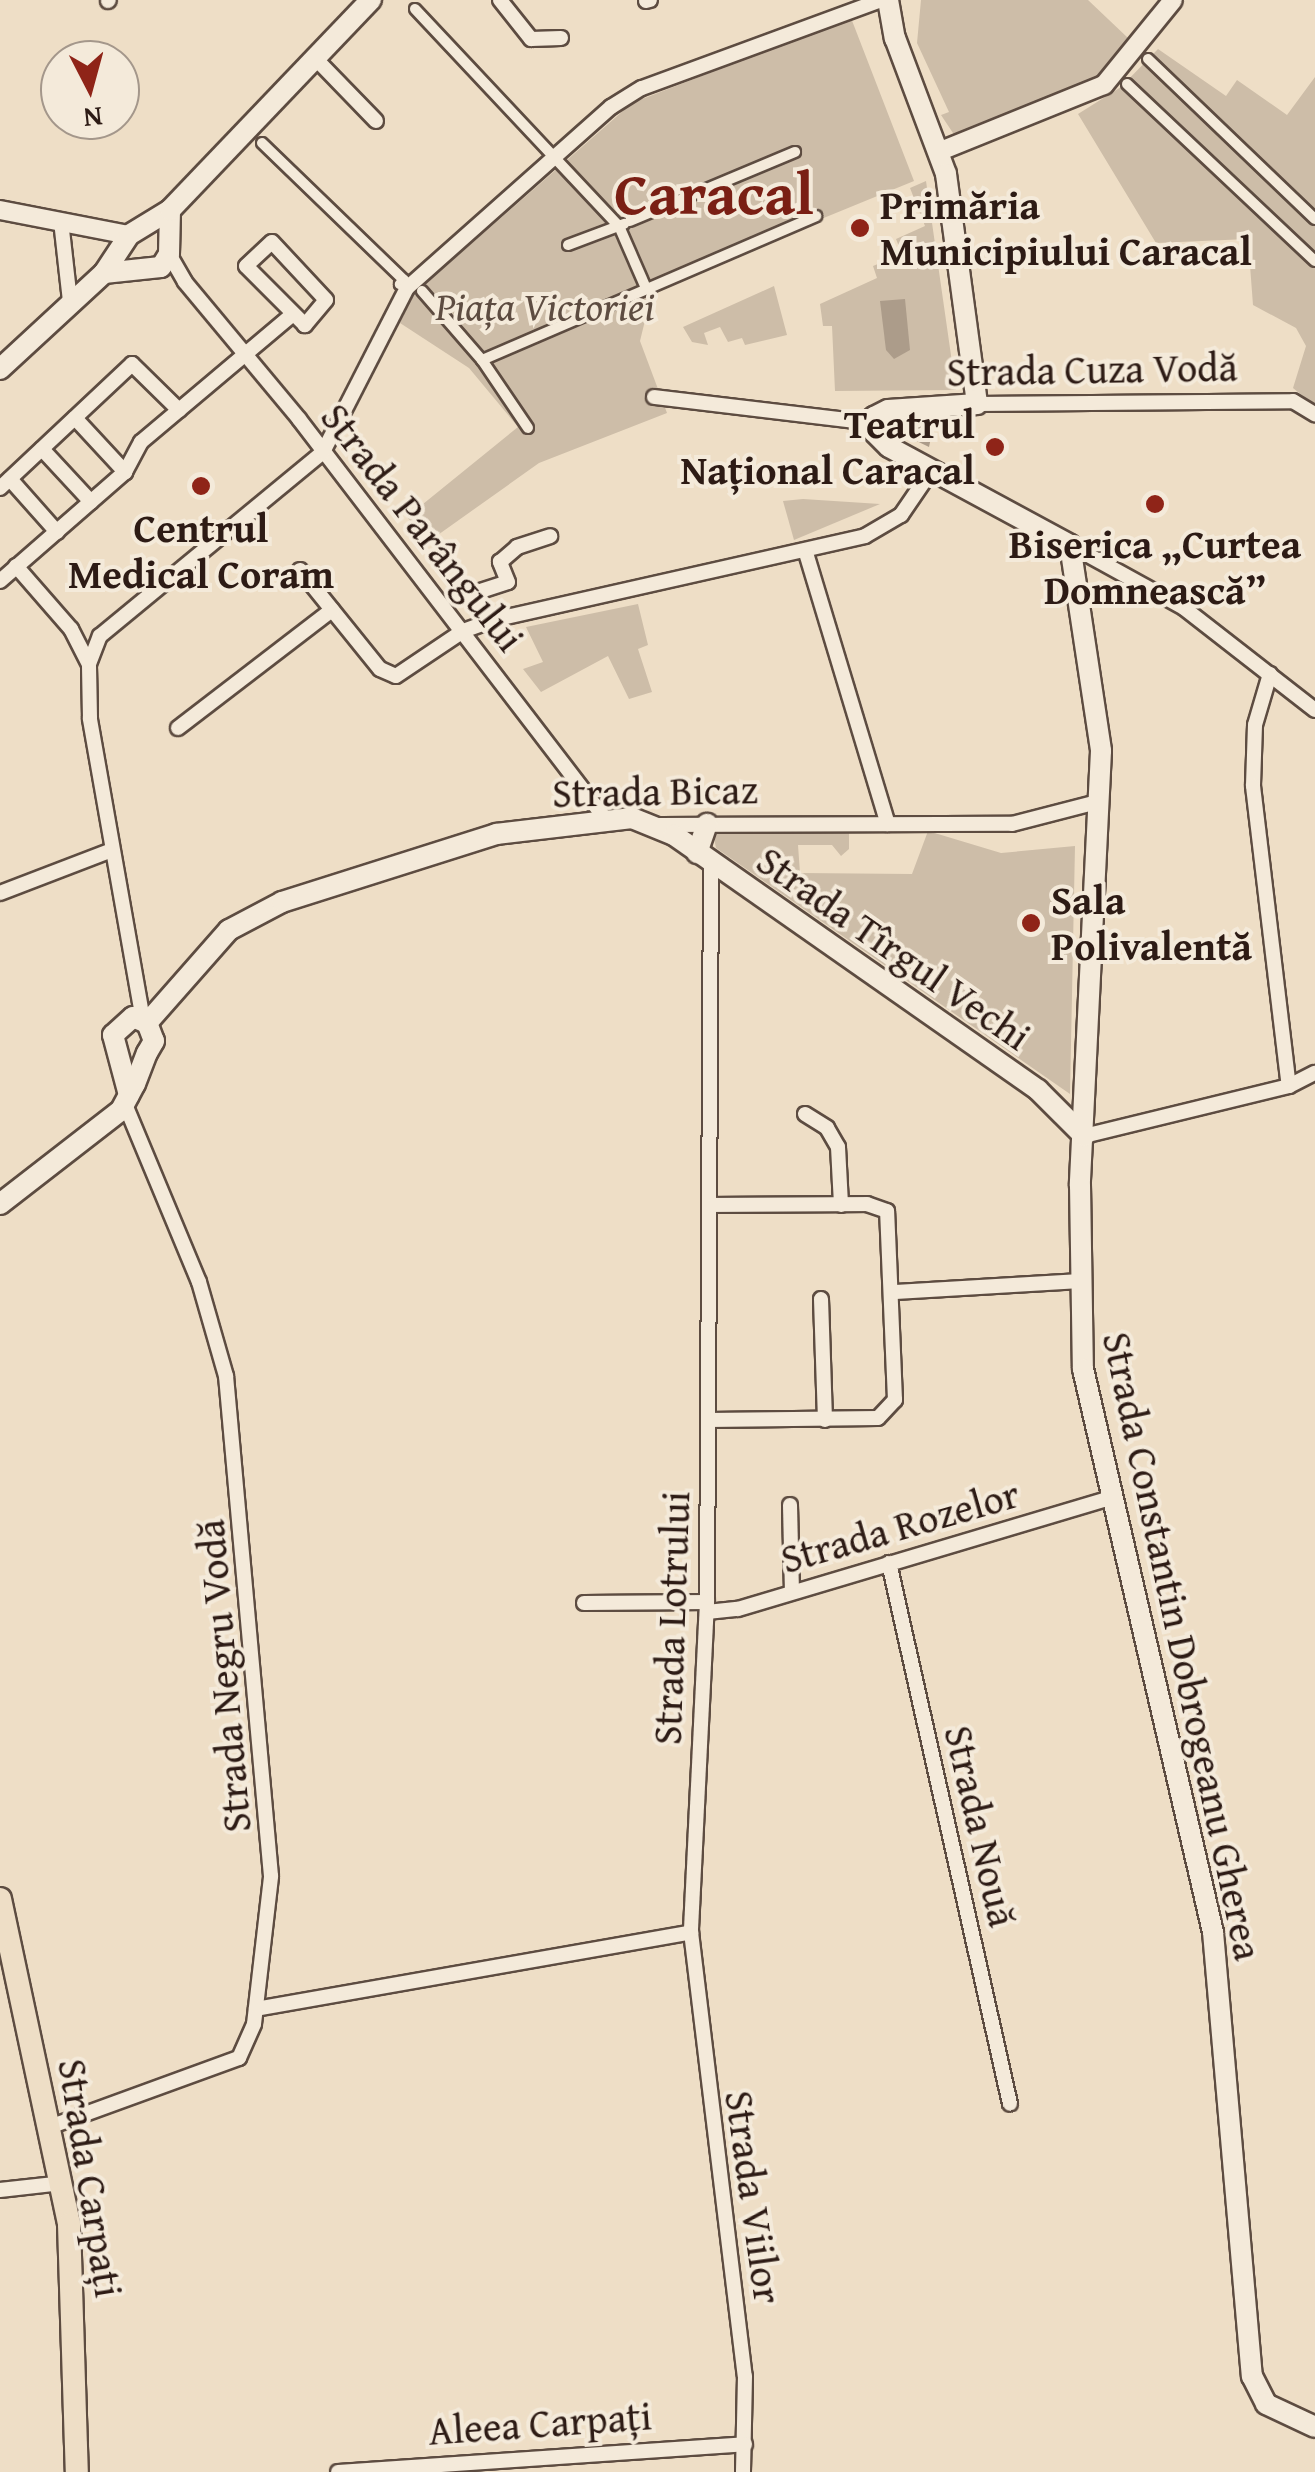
<!DOCTYPE html>
<meta charset="utf-8">
<style>
body{margin:0}
#map{position:relative;width:1315px;height:2472px;overflow:hidden;background:#eedec6;font-family:"Gentium Book Plus",serif}
div>[style]{position:absolute}
.green>*{inset:0;background:#cdbda8}
.water>*{inset:0;background:#ac9c8a}
.roads{filter:drop-shadow(2px 0 #5d4c41) drop-shadow(-2px 0 #5d4c41) drop-shadow(0 2px #5d4c41) drop-shadow(0 -2px #5d4c41)}
.pedestrian>*{height:10px;margin:-5px;padding:0 5px;transform-origin:5px;border-radius:5px;background:#f4eada}
.minor>*{height:14px;margin:-7px;padding:0 7px;transform-origin:7px;border-radius:7px;background:#f4eada}
.tertiary>*{height:18px;margin:-9px;padding:0 9px;transform-origin:9px;border-radius:9px;background:#f4eada}
.secondary>*{height:20px;margin:-10px;padding:0 10px;transform-origin:10px;border-radius:10px;background:#f4eada}
.primary>*{height:22px;margin:-11px;padding:0 11px;transform-origin:11px;border-radius:11px;background:#eedec6}
.dots>*{width:28px;height:28px;translate:-50% -50%;box-sizing:border-box;border:5px solid #f4eada;border-radius:50%}
span{translate:-50% -50%;white-space:nowrap;text-align:center;line-height:1.15;-webkit-text-stroke:8px #f4eada;paint-order:stroke}
.poi-label{font-size:40px;color:#2d1b15;font-weight:700}
.left{translate:0 -50%;text-align:left}
.right{translate:-100% -50%;text-align:right}
.park-label{font-size:40px;color:#5d4c41;font-style:italic}
.street-label{font-size:40px;color:#2d1b15}
.town-label{font-size:60px;color:#7a1f14;font-weight:700}
.north{position:absolute;left:40px;top:40px;width:100px;height:100px;box-sizing:border-box;background:#f4eada;border:2px solid #a4978b;border-radius:50%;rotate:174deg;font-size:28px;font-weight:700;line-height:40px;text-align:center;color:#2d1b15}
.north::after{content:'';display:block;margin:auto;width:35px;height:45px;background:#8f2418;clip-path:polygon(50% 0,100% 100%,50% 72%,0 100%)}
</style>
<div id="map">
<div class="green">
<div style="clip-path:polygon(921px 0,1088px 0,1128px 38px,1105px 73px,955px 136px,941px 115px,949px 112px,917px 43px)"></div>
<div style="clip-path:polygon(851px 18px,914px 181px,653px 288px,640px 341px,667px 413px,539px 463px,428px 542px,407px 517px,518px 427px,469px 368px,400px 323px,414px 294px,632px 103px)"></div>
<div style="clip-path:polygon(1158px 49px,1226px 96px,1237px 80px,1287px 115px,1315px 77px,1315px 406px,1293px 388px,1306px 346px,1296px 328px,1253px 305px,1248px 239px,1156px 243px,1078px 114px,1121px 87px)"></div>
<div style="clip-path:polygon(926px 181px,956px 390px,835px 391px,832px 326px,823px 326px,820px 304px,877px 278px,873px 266px,902px 254px,896px 239px,925px 226px,910px 188px)"></div>
<div style="clip-path:polygon(774px 286px,787px 335px,745px 345px,742px 338px,728px 342px,720px 327px,704px 333px,708px 345px,692px 342px,683px 327px)"></div>
<div style="clip-path:polygon(803px 499px,880px 504px,794px 540px,783px 501px)"></div>
<div style="clip-path:polygon(638px 604px,648px 645px,638px 649px,652px 692px,629px 699px,608px 656px,541px 692px,523px 669px,543px 662px,526px 627px)"></div>
<div style="clip-path:polygon(849px 830px,849px 849px,841px 856px,832px 845px,798px 845px,800px 873px,912px 874px,928px 831px,1001px 853px,1075px 846px,1070px 1094px,716px 848px,714px 838px,716px 831px)"></div>
</div>
<div class="water">
<div style="clip-path:polygon(905px 299px,910px 350px,894px 359px,886px 350px,880px 301px)"></div>
<div style="clip-path:polygon(898px 423px,934px 424px,929px 447px,896px 431px)"></div>
</div>
<div class="roads">
<div class="pedestrian">
<div style="left:415px;top:9px;width:298px;rotate:46.8deg"></div>
<div style="left:619px;top:226px;width:68px;rotate:66.5deg"></div>
<div style="left:1148px;top:59px;width:231px;rotate:43.8deg"></div>
<div style="left:1127px;top:84px;width:258px;rotate:43.3deg"></div>
<div style="left:262px;top:143px;width:197px;rotate:44deg"></div>
<div style="left:404px;top:280px;width:6px;rotate:135deg"></div>
<div style="left:630px;top:221px;width:179px;rotate:-22.7deg"></div>
<div style="left:568px;top:245px;width:60px;rotate:-20.6deg"></div>
<div style="left:422px;top:291px;width:91px;rotate:49deg"></div>
<div style="left:482px;top:360px;width:82px;rotate:55.9deg"></div>
<div style="left:482px;top:360px;width:364px;rotate:-23.3deg"></div>
</div>
<div class="minor">
<div style="left:500px;top:0;width:50px;rotate:51.5deg"></div>
<div style="left:531px;top:39px;width:30px;rotate:-2deg"></div>
<div style="left:108px;top:1px;width:1px;rotate:-45deg"></div>
<div style="left:646px;top:1px;width:4px;rotate:-14deg"></div>
<div style="left:314px;top:57px;width:89px;rotate:45.9deg"></div>
<div style="left:61px;top:221px;width:81px;rotate:83.6deg"></div>
<div style="left:272px;top:242px;width:79px;rotate:47deg"></div>
<div style="left:326px;top:300px;width:33px;rotate:130deg"></div>
<div style="left:305px;top:325px;width:83px;rotate:-135deg"></div>
<div style="left:246px;top:266px;width:35px;rotate:-43deg"></div>
<div style="left:169px;top:254px;width:32px;rotate:60deg"></div>
<div style="left:185px;top:282px;width:178px;rotate:50.2deg"></div>
<div style="left:299px;top:419px;width:501px;rotate:52.54deg"></div>
<div style="left:654px;top:397px;width:219px;rotate:6.8deg"></div>
<div style="left:977px;top:404px;width:316px;rotate:-0.5deg"></div>
<div style="left:1293px;top:401px;width:26px;rotate:31deg"></div>
<div style="left:75px;top:418px;width:74px;rotate:47.2deg"></div>
<div style="left:42px;top:449px;width:72px;rotate:47.2deg"></div>
<div style="left:10px;top:479px;width:71px;rotate:48.4deg"></div>
<div style="left:0;top:488px;width:181px;rotate:-43.2deg"></div>
<div style="left:132px;top:364px;width:66px;rotate:44.4deg"></div>
<div style="left:1070px;top:545px;width:130px;rotate:28.9deg"></div>
<div style="left:1184px;top:608px;width:166px;rotate:37.9deg"></div>
<div style="left:806px;top:553px;width:283px;rotate:73.2deg"></div>
<div style="left:16px;top:566px;width:84px;rotate:48.9deg"></div>
<div style="left:71px;top:629px;width:39px;rotate:63deg"></div>
<div style="left:300px;top:570px;width:127px;rotate:51.1deg"></div>
<div style="left:380px;top:669px;width:17px;rotate:24deg"></div>
<div style="left:396px;top:676px;width:81px;rotate:-33.9deg"></div>
<div style="left:463px;top:631px;width:32px;rotate:-20deg"></div>
<div style="left:493px;top:620px;width:381px;rotate:-12.7deg"></div>
<div style="left:865px;top:536px;width:42px;rotate:-30.3deg"></div>
<div style="left:901px;top:515px;width:53px;rotate:-55.7deg"></div>
<div style="left:0;top:581px;width:166px;rotate:-41.1deg"></div>
<div style="left:125px;top:472px;width:34px;rotate:-62deg"></div>
<div style="left:141px;top:442px;width:197px;rotate:-40.1deg"></div>
<div style="left:465px;top:596px;width:45px;rotate:-18deg"></div>
<div style="left:508px;top:582px;width:22px;rotate:-112deg"></div>
<div style="left:500px;top:562px;width:23px;rotate:-41deg"></div>
<div style="left:517px;top:547px;width:35px;rotate:-18deg"></div>
<div style="left:1270px;top:674px;width:53px;rotate:106.4deg"></div>
<div style="left:1255px;top:725px;width:61px;rotate:91.9deg"></div>
<div style="left:1253px;top:786px;width:302px;rotate:83.2deg"></div>
<div style="left:178px;top:728px;width:194px;rotate:-37.5deg"></div>
<div style="left:660px;top:825px;width:352px;rotate:-0.2deg"></div>
<div style="left:1012px;top:824px;width:92px;rotate:-14.5deg"></div>
<div style="left:711px;top:863px;width:739px;rotate:90.31deg"></div>
<div style="left:707px;top:1602px;width:330px;rotate:92.8deg"></div>
<div style="left:691px;top:1932px;width:447px;rotate:83.1deg"></div>
<div style="left:745px;top:2376px;width:96px;rotate:91.2deg"></div>
<div style="left:0;top:893px;width:120px;rotate:-21deg"></div>
<div style="left:143px;top:1020px;width:307px;rotate:-100deg"></div>
<div style="left:90px;top:718px;width:54px;rotate:-91.1deg"></div>
<div style="left:89px;top:664px;width:30px;rotate:-69deg"></div>
<div style="left:100px;top:636px;width:289px;rotate:-39.5deg"></div>
<div style="left:323px;top:452px;width:184px;rotate:-62.9deg"></div>
<div style="left:407px;top:288px;width:273px;rotate:-41.6deg"></div>
<div style="left:611px;top:107px;width:36px;rotate:-32deg"></div>
<div style="left:642px;top:88px;width:255px;rotate:-20.2deg"></div>
<div style="left:805px;top:1114px;width:26px;rotate:32deg"></div>
<div style="left:827px;top:1128px;width:22px;rotate:60deg"></div>
<div style="left:838px;top:1147px;width:58px;rotate:87deg"></div>
<div style="left:1084px;top:1136px;width:211px;rotate:-13.7deg"></div>
<div style="left:1289px;top:1086px;width:29px;rotate:-27deg"></div>
<div style="left:894px;top:1292px;width:184px;rotate:-3.4deg"></div>
<div style="left:821px;top:1299px;width:121px;rotate:88.1deg"></div>
<div style="left:708px;top:1420px;width:170px;rotate:-0.7deg"></div>
<div style="left:878px;top:1418px;width:25px;rotate:-47deg"></div>
<div style="left:895px;top:1400px;width:189px;rotate:-92.4deg"></div>
<div style="left:887px;top:1211px;width:21px;rotate:-161deg"></div>
<div style="left:867px;top:1204px;width:154px;rotate:179.6deg"></div>
<div style="left:790px;top:1505px;width:86px;rotate:88.7deg"></div>
<div style="left:889px;top:1563px;width:554px;rotate:77.39deg"></div>
<div style="left:584px;top:1603px;width:123px;rotate:-0.5deg"></div>
<div style="left:707px;top:1612px;width:31px;rotate:-6deg"></div>
<div style="left:738px;top:1609px;width:389px;rotate:-16.6deg"></div>
<div style="left:256px;top:2009px;width:442px;rotate:-10deg"></div>
<div style="left:52px;top:2126px;width:199px;rotate:-20deg"></div>
<div style="left:239px;top:2058px;width:37px;rotate:-66deg"></div>
<div style="left:254px;top:2024px;width:149px;rotate:-83.4deg"></div>
<div style="left:271px;top:1876px;width:502px;rotate:-95.14deg"></div>
<div style="left:226px;top:1376px;width:98px;rotate:-106deg"></div>
<div style="left:199px;top:1282px;width:193px;rotate:-112.6deg"></div>
<div style="left:0;top:2190px;width:62px;rotate:-6.4deg"></div>
<div style="left:338px;top:2472px;width:408px;rotate:-3.9deg"></div>
</div>
<div class="tertiary">
<div style="left:938px;top:152px;width:179px;rotate:-22deg"></div>
<div style="left:1104px;top:85px;width:109px;rotate:-50.9deg"></div>
<div style="left:0;top:210px;width:131px;rotate:11deg"></div>
</div>
<div class="secondary">
<div style="left:888px;top:0;width:39px;rotate:80deg"></div>
<div style="left:895px;top:38px;width:145px;rotate:69.4deg"></div>
<div style="left:946px;top:174px;width:232px;rotate:82.3deg"></div>
<div style="left:977px;top:404px;width:89px;rotate:176.1deg"></div>
<div style="left:888px;top:410px;width:16px;rotate:153deg"></div>
<div style="left:874px;top:417px;width:12px;rotate:104deg"></div>
<div style="left:871px;top:429px;width:25px;rotate:45deg"></div>
<div style="left:889px;top:447px;width:206px;rotate:28.4deg"></div>
<div style="left:1070px;top:545px;width:208px;rotate:81.4deg"></div>
<div style="left:1101px;top:751px;width:435px;rotate:92.8deg"></div>
<div style="left:1080px;top:1185px;width:184px;rotate:89.1deg"></div>
<div style="left:1083px;top:1369px;width:578px;rotate:77deg"></div>
<div style="left:1213px;top:1932px;width:446px;rotate:85deg"></div>
<div style="left:1252px;top:2376px;width:31px;rotate:63deg"></div>
<div style="left:1266px;top:2404px;width:54px;rotate:25.1deg"></div>
<div style="left:104px;top:273px;width:57px;rotate:-6deg"></div>
<div style="left:161px;top:267px;width:15px;rotate:-58deg"></div>
<div style="left:169px;top:254px;width:44px;rotate:-88.7deg"></div>
<div style="left:0;top:369px;width:142px;rotate:-42.7deg"></div>
<div style="left:104px;top:273px;width:45px;rotate:-56.7deg"></div>
<div style="left:129px;top:235px;width:48px;rotate:-31.4deg"></div>
<div style="left:170px;top:210px;width:291px;rotate:-46.3deg"></div>
<div style="left:697px;top:853px;width:31px;rotate:-71deg"></div>
<div style="left:147px;top:1023px;width:124px;rotate:-48.6deg"></div>
<div style="left:229px;top:930px;width:60px;rotate:-27.8deg"></div>
<div style="left:282px;top:902px;width:225px;rotate:-17.6deg"></div>
<div style="left:496px;top:834px;width:137px;rotate:-6.7deg"></div>
<div style="left:632px;top:818px;width:45px;rotate:22deg"></div>
<div style="left:674px;top:835px;width:444px;rotate:35deg"></div>
<div style="left:1038px;top:1090px;width:65px;rotate:45deg"></div>
<div style="left:0;top:1204px;width:153px;rotate:-37.8deg"></div>
<div style="left:121px;top:1110px;width:30px;rotate:-62deg"></div>
<div style="left:135px;top:1084px;width:33px;rotate:-69deg"></div>
<div style="left:147px;top:1053px;width:14px;rotate:-60deg"></div>
<div style="left:154px;top:1041px;width:19px;rotate:-111deg"></div>
<div style="left:147px;top:1023px;width:15px;rotate:-157deg"></div>
<div style="left:133px;top:1017px;width:27px;rotate:138deg"></div>
<div style="left:113px;top:1035px;width:62px;rotate:75.1deg"></div>
</div>
<div class="primary">
<div style="left:0;top:1899px;width:332px;rotate:78deg"></div>
<div style="left:69px;top:2224px;width:248px;rotate:88.2deg"></div>
</div>
</div>
<div class="dots">
<div style="left:860px;top:228px;background:#8f2418"></div>
<div style="left:995px;top:447px;background:#8f2418"></div>
<div style="left:201px;top:486px;background:#8f2418"></div>
<div style="left:1155px;top:504px;background:#8f2418"></div>
<div style="left:1031px;top:923px;background:#8f2418"></div>
</div>
<div class="poi-label">
<span class="left" style="left:880px;top:228px">Primăria<br>Municipiului Caracal</span>
<span class="right" style="left:975px;top:447px">Teatrul<br>Național Caracal</span>
<span style="left:201px;top:551px">Centrul<br>Medical Coram</span>
<span style="left:1155px;top:567px">Biserica „Curtea<br>Domnească”</span>
<span class="left" style="left:1051px;top:923px">Sala<br>Polivalentă</span>
</div>
<div class="park-label">
<span style="left:545px;top:306px">Piața Victoriei</span>
</div>
<div class="street-label">
<span style="left:1092px;top:369px;rotate:-1deg">Strada Cuza Vodă</span>
<span style="left:423px;top:527px;rotate:52deg">Strada Parângului</span>
<span style="left:655px;top:791px;rotate:-1deg">Strada Bicaz</span>
<span style="left:894px;top:948px;rotate:35deg">Strada Tîrgul Vechi</span>
<span style="left:900px;top:1526px;rotate:-16deg">Strada Rozelor</span>
<span style="left:671px;top:1618px;rotate:-88deg">Strada Lotrului</span>
<span style="left:1183px;top:1646px;rotate:78deg">Strada Constantin Dobrogeanu Gherea</span>
<span style="left:223px;top:1676px;rotate:-95deg">Strada Negru Vodă</span>
<span style="left:981px;top:1826px;rotate:77deg">Strada Nouă</span>
<span style="left:91px;top:2178px;rotate:81deg">Strada Carpați</span>
<span style="left:754px;top:2197px;rotate:82deg">Strada Viilor</span>
<span style="left:540px;top:2423px;rotate:-4deg">Aleea Carpați</span>
</div>
<div class="town-label">
<span style="left:714px;top:192px">Caracal</span>
</div>
<div class="north">N</div>
</div>
